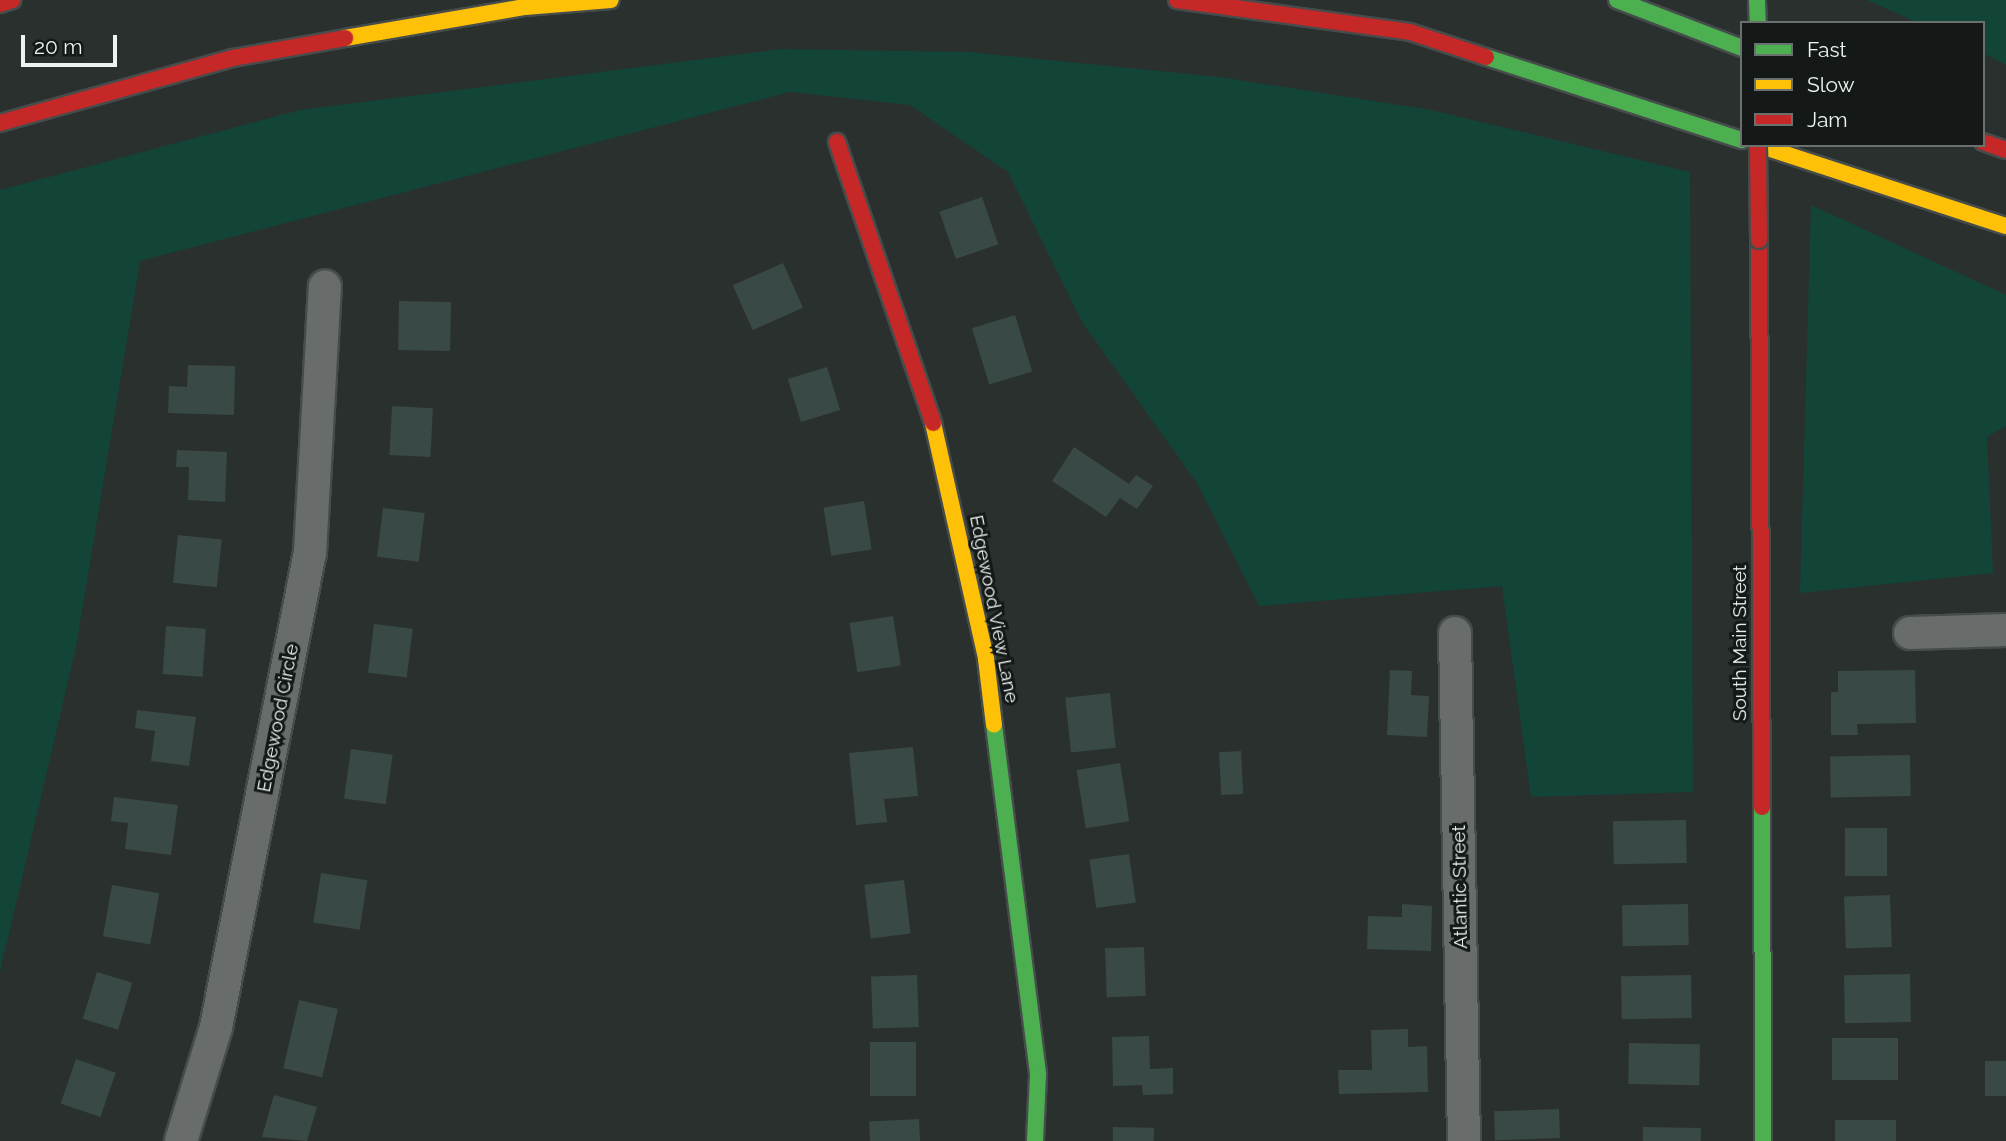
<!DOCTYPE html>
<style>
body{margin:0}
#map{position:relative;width:2006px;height:1141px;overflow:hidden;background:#2a302e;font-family:Raleway,sans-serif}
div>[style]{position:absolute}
.green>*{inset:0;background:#124438}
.building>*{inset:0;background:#394945;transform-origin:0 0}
.roads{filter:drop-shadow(2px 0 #464c4b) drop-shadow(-2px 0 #464c4b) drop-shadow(0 2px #464c4b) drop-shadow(0 -2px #464c4b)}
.street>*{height:32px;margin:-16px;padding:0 16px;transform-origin:16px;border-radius:16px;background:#686d6b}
.fast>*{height:16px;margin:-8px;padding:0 8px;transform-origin:8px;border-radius:8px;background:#4caf50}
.slow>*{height:16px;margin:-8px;padding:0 8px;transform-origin:8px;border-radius:8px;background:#ffc107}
.jam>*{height:16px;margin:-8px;padding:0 8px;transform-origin:8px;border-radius:8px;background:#c62828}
.bridges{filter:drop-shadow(2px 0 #464c4b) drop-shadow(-2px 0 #464c4b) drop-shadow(0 2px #464c4b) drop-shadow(0 -2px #464c4b)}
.jam-bridge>*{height:16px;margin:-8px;padding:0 8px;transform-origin:8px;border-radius:8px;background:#c62828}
span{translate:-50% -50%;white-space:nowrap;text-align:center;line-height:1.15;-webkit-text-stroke:6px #141917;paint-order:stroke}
.street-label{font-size:19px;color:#ecf3f1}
.legend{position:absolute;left:1740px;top:21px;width:245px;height:126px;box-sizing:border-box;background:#141917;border:2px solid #6a706e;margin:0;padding:9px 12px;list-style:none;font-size:21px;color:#ecf3f1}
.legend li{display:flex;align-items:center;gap:14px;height:35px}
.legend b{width:35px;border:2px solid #6a706e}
.scale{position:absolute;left:21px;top:35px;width:96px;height:32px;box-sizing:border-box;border:4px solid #ecf3f1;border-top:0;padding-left:9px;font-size:21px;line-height:24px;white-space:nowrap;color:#ecf3f1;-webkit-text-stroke:5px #141917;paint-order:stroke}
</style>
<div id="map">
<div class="green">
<div style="clip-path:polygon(1867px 0,2006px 0,2006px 65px,1983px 53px,1983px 23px,1918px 23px)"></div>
<div style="clip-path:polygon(782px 49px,969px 52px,1220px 77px,1431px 110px,1690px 172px,1693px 792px,1531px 797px,1502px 586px,1259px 606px,1197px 483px,1082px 322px,1008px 172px,910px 105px,790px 92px,140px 261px,76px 647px,0 972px,0 190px,300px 110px)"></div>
<div style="clip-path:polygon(1811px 205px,2006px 295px,2006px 426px,1987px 437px,1993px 573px,1800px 593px)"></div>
</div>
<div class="building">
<div style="left:982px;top:197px;width:50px;height:45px;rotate:71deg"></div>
<div style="left:783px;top:263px;width:49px;height:55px;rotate:66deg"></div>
<div style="left:399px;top:301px;width:52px;height:49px;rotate:1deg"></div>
<div style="left:1015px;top:315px;width:59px;height:45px;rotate:73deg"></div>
<div style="clip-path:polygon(188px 365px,235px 366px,234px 415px,168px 413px,169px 386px,187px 387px)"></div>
<div style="left:827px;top:367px;width:45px;height:41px;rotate:73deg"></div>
<div style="left:392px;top:406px;width:41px;height:49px;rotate:3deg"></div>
<div style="clip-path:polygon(1074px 447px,1129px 484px,1136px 475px,1153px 486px,1137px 509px,1120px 498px,1106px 517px,1052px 481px)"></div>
<div style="clip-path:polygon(177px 450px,227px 452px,225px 502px,188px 500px,189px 467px,176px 467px)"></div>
<div style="left:864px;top:501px;width:49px;height:41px;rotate:81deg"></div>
<div style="left:383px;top:508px;width:42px;height:49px;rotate:7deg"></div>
<div style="left:178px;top:535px;width:44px;height:48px;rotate:6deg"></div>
<div style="left:893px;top:616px;width:50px;height:44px;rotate:81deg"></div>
<div style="left:374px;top:624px;width:39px;height:49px;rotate:7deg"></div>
<div style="left:166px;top:626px;width:40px;height:48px;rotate:4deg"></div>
<div style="clip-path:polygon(1390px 670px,1412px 671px,1411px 695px,1429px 696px,1427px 737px,1387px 735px)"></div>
<div style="clip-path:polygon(1915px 670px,1916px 723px,1857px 724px,1858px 735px,1831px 735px,1831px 692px,1838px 692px,1838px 671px)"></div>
<div style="left:1110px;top:693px;width:55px;height:45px;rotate:84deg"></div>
<div style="clip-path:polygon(137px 710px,196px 717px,189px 766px,151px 761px,155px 731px,135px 728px)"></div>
<div style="clip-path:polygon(913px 747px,918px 796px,884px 799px,887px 822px,856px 825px,849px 753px)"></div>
<div style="left:351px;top:749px;width:42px;height:50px;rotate:8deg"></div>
<div style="left:1241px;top:751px;width:43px;height:22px;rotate:87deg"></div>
<div style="left:1910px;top:755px;width:41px;height:80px;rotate:89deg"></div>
<div style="left:1120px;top:763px;width:59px;height:44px;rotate:81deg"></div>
<div style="clip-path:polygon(114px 797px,178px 805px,171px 855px,125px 849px,128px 823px,111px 821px)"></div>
<div style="left:1686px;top:820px;width:43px;height:73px;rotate:89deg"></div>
<div style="left:1845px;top:828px;width:42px;height:48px"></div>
<div style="left:1129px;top:854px;width:49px;height:40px;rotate:82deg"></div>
<div style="left:321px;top:873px;width:47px;height:50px;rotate:9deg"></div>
<div style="left:904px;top:880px;width:54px;height:40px;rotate:83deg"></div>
<div style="left:112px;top:885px;width:48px;height:52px;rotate:10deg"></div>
<div style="left:1890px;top:895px;width:52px;height:46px;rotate:88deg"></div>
<div style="clip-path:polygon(1402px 904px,1432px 906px,1431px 951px,1367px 949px,1368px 916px,1402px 917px)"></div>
<div style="left:1688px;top:904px;width:41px;height:66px;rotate:89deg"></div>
<div style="left:1144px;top:947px;width:49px;height:39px;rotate:88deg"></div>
<div style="left:97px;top:972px;width:37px;height:49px;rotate:17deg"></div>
<div style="left:1910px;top:974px;width:48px;height:66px;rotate:89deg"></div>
<div style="left:917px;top:975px;width:52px;height:46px;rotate:88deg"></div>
<div style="left:1691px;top:975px;width:43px;height:70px;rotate:89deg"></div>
<div style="left:299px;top:1000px;width:40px;height:70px;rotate:13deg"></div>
<div style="clip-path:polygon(1408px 1029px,1408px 1047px,1427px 1046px,1428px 1092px,1339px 1094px,1338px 1070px,1372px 1070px,1371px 1030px)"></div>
<div style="clip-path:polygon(1149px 1036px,1150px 1069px,1173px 1068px,1173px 1094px,1143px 1095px,1142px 1085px,1113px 1086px,1112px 1037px)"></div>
<div style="left:1898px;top:1038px;width:42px;height:66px;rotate:90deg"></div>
<div style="left:870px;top:1042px;width:46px;height:54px"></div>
<div style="left:1629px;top:1043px;width:71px;height:41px;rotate:1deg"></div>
<div style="left:76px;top:1059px;width:42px;height:47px;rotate:19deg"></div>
<div style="left:1985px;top:1061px;width:21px;height:35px"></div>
<div style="clip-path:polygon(274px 1095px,317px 1107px,307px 1141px,262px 1137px)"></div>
<div style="left:1559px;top:1109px;width:29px;height:65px;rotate:88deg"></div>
<div style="left:919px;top:1119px;width:22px;height:50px;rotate:87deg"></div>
<div style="left:1896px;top:1120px;width:21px;height:61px;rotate:90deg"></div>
<div style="left:1113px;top:1127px;width:41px;height:14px;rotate:1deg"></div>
<div style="left:1643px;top:1127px;width:58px;height:14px;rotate:1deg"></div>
</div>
<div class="roads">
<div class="street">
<div style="left:1455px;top:633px;width:508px;rotate:88.99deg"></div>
<div style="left:1910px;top:633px;width:96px;rotate:-1.8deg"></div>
<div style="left:181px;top:1141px;width:119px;rotate:-72.9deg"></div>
<div style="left:216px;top:1027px;width:483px;rotate:-78.8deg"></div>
<div style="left:310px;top:553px;width:267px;rotate:-86.8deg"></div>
</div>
<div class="fast">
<div style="left:1617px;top:0;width:134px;rotate:21deg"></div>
<div style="left:1757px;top:0;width:23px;rotate:88deg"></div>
<div style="left:1486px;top:57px;width:269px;rotate:18deg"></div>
<div style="left:994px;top:725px;width:353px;rotate:82.8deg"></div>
<div style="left:1038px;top:1075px;width:66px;rotate:92.6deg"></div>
<div style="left:1762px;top:807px;width:334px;rotate:89.8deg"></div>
</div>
<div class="slow">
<div style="left:345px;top:38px;width:183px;rotate:-9.8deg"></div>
<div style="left:525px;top:7px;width:86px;rotate:-4.7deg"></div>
<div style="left:1758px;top:145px;width:261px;rotate:18.1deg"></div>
<div style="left:933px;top:423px;width:242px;rotate:77.3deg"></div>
<div style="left:986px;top:659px;width:66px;rotate:83.1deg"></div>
</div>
<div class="jam">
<div style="left:1177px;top:0;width:235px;rotate:7.8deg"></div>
<div style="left:1410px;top:32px;width:80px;rotate:18.2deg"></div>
<div style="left:0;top:4px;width:13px;rotate:-18deg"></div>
<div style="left:0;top:123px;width:242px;rotate:-15.6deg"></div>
<div style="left:233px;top:58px;width:114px;rotate:-10.1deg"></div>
<div style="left:837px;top:142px;width:297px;rotate:71.1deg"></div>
<div style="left:1983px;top:142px;width:24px;rotate:19deg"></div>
<div style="left:1759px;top:240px;width:567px;rotate:89.7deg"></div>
</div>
</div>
<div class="bridges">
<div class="jam-bridge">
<div style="left:1758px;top:145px;width:95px;rotate:89.4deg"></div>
</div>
</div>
<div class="street-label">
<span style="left:994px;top:609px;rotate:79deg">Edgewood View Lane</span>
<span style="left:1740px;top:643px;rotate:-90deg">South Main Street</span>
<span style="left:278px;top:718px;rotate:-79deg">Edgewood Circle</span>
<span style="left:1460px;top:887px;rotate:-91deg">Atlantic Street</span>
</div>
<ul class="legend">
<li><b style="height:9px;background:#4caf50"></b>Fast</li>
<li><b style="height:9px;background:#ffc107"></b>Slow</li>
<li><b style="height:9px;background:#c62828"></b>Jam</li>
</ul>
<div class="scale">20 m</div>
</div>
